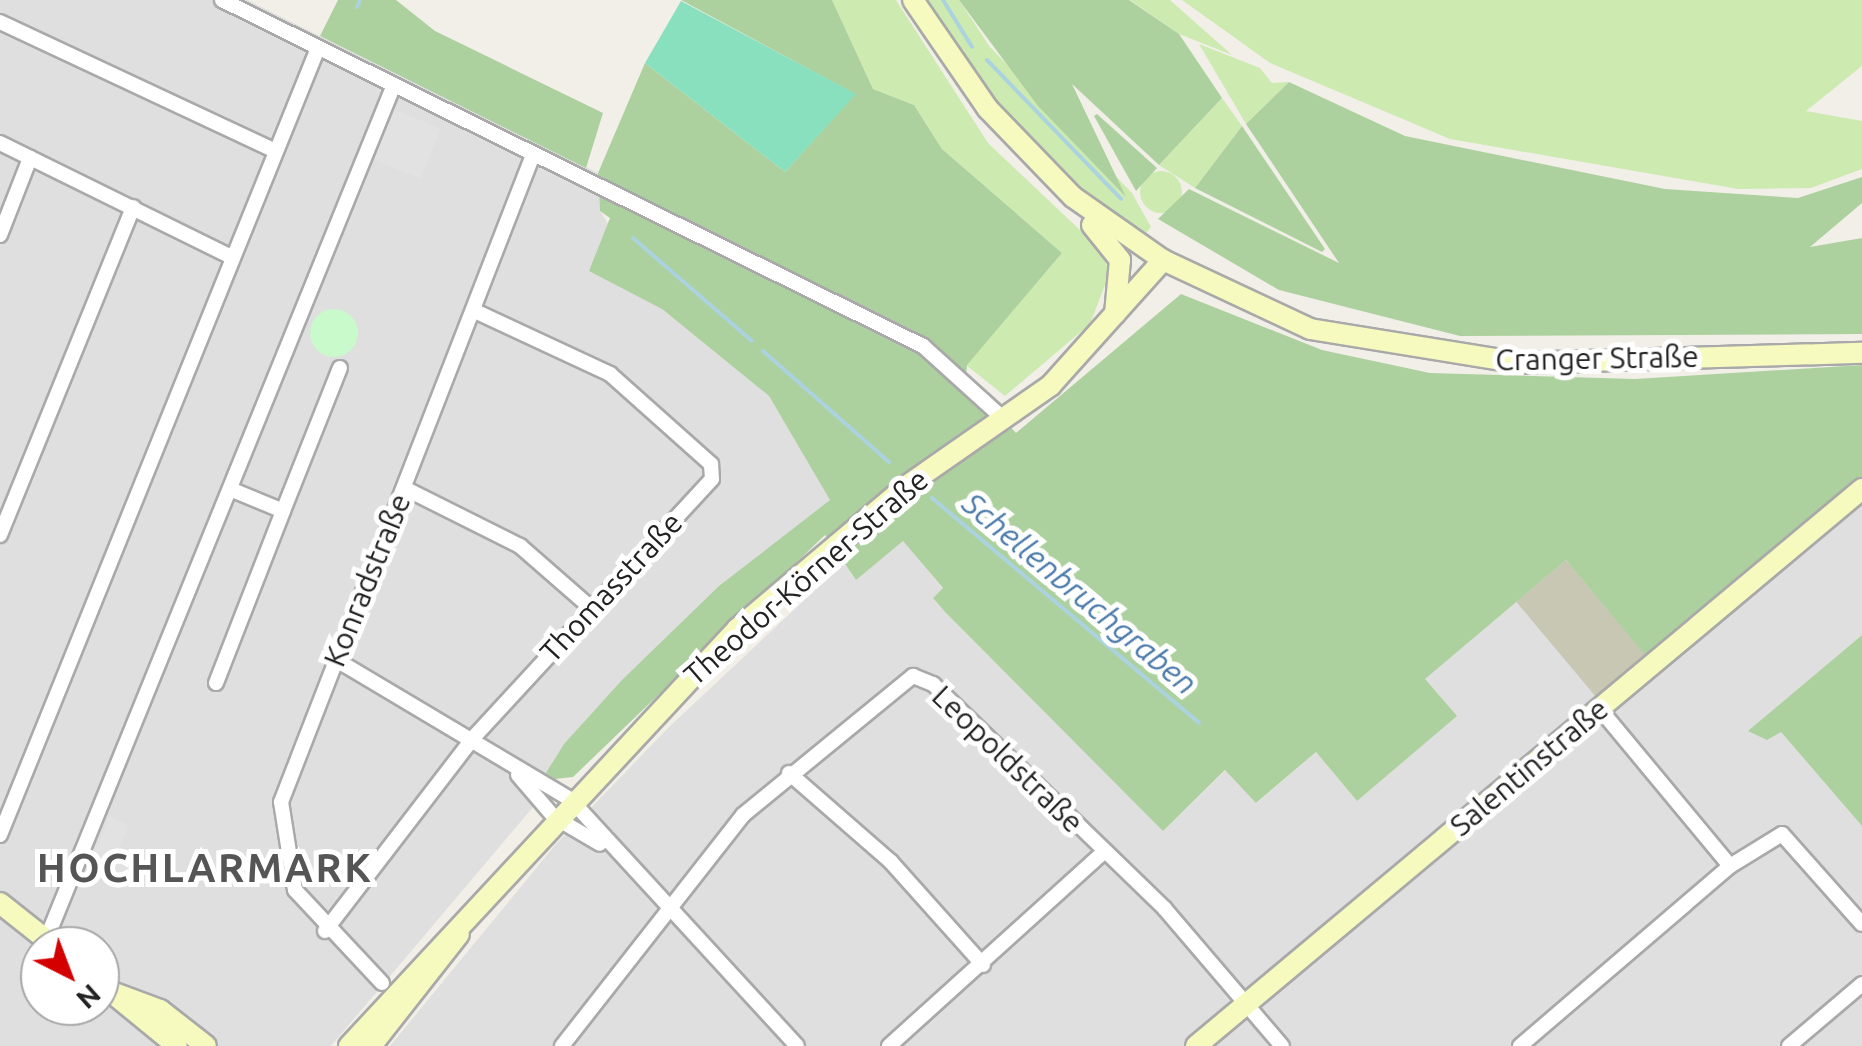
<!DOCTYPE html>
<meta charset="utf-8">
<style>
body{margin:0}
#map{position:relative;width:1862px;height:1046px;overflow:hidden;background:#f2efe9;font-family:Ubuntu,sans-serif}
div>[style]{position:absolute}
.residential>*{inset:0;background:#e0dfdf}
.construction>*{inset:0;background:#c7c7b4;transform-origin:0 0}
.grass>*{inset:0;background:#cdebb0}
.round{border-radius:50%}
.forest>*{inset:0;background:#add19e}
.park>*{inset:0;background:#c8facc}
.pitch>*{inset:0;background:#88e0be}
.parking>*{inset:0;background:#e2e2e2;transform-origin:0 0}
.stream>*{height:4px;margin:-2px;padding:0 2px;transform-origin:2px;border-radius:2px;background:#aad3df}
.roads{filter:drop-shadow(2px 0 #a9a9a9) drop-shadow(-2px 0 #a9a9a9) drop-shadow(0 2px #a9a9a9) drop-shadow(0 -2px #a9a9a9)}
.street>*{height:14px;margin:-7px;padding:0 7px;transform-origin:7px;border-radius:7px;background:#fff}
.secondary>*{height:20px;margin:-10px;padding:0 10px;transform-origin:10px;border-radius:10px;background:#f7fabf}
span{translate:-50% -50%;white-space:nowrap;text-align:center;line-height:1.15;-webkit-text-stroke:10px #fff;paint-order:stroke}
.street-label{font-size:30px;color:#222}
.water-label{font-size:32px;color:#4a7aab;font-style:italic}
.district-label{font-size:40px;color:#555;font-weight:700;letter-spacing:2.5px}
.north{position:absolute;left:20px;top:926px;width:100px;height:100px;box-sizing:border-box;background:#fff;border:2px solid #a7a7a7;border-radius:50%;rotate:138deg;font-size:28px;font-weight:700;line-height:40px;text-align:center;color:#222}
.north::after{content:'';display:block;margin:auto;width:35px;height:45px;background:#d40000;clip-path:polygon(50% 0,100% 100%,50% 72%,0 100%)}
</style>
<div id="map">
<div class="residential">
<div style="clip-path:polygon(evenodd,0 0,247px 0,598px 173px,600px 211px,662px 309px,769px 396px,831px 500px,720px 586px,331px 1046px,0 1046px,0 0,40px 946px,100px 946px,100px 1006px,40px 1006px,40px 946px)"></div>
<div style="clip-path:polygon(1862px 480px,1862px 635px,1749px 731px,1781px 732px,1862px 826px,1862px 1046px,390px 1046px,556px 844px,669px 727px,844px 563px,855px 579px,903px 540px,943px 589px,933px 598px,945px 612px,1164px 830px,1226px 770px,1257px 803px,1316px 752px,1357px 801px,1424px 679px,1566px 560px,1649px 660px)"></div>
</div>
<div class="construction">
<div style="left:1566px;top:560px;width:131px;height:65px;rotate:50deg"></div>
</div>
<div class="grass">
<div style="clip-path:polygon(832px 0,896px 0,988px 143px,1099px 248px,1110px 272px,1090px 324px,1005px 396px,966px 365px,1062px 253px,942px 149px,914px 105px,873px 89px)"></div>
<div style="clip-path:polygon(922px 0,959px 0,990px 47px,1132px 193px,1151px 227px,1144px 236px,1058px 171px,999px 111px)"></div>
<div style="clip-path:polygon(1130px 0,1170px 0,1232px 55px,1179px 34px)"></div>
<div style="clip-path:polygon(1182px 0,1862px 0,1862px 66px,1806px 111px,1862px 121px,1862px 169px,1811px 188px,1738px 189px,1450px 139px,1270px 63px)"></div>
<div style="clip-path:polygon(1199px 44px,1260px 68px,1272px 83px,1289px 82px,1246px 124px)"></div>
<div style="clip-path:polygon(1222px 98px,1242px 126px,1195px 188px,1159px 165px)"></div>
<div class="round" style="left:1140px;top:171px;width:42px;height:42px"></div>
</div>
<div class="forest">
<div style="clip-path:polygon(338px 0,396px 0,435px 31px,603px 113px,586px 168px,320px 36px)"></div>
<div style="clip-path:polygon(681px 0,832px 0,873px 89px,914px 105px,942px 149px,1062px 253px,967px 365px,966px 377px,1016px 433px,1181px 294px,1322px 350px,1430px 373px,1635px 379px,1862px 365px,1862px 480px,1650px 661px,1566px 560px,1425px 679px,1457px 716px,1357px 801px,1316px 752px,1256px 803px,1225px 770px,1163px 831px,945px 612px,933px 598px,943px 588px,903px 541px,856px 580px,825px 535px,573px 777px,555px 779px,546px 773px,564px 744px,622px 680px,719px 586px,830px 500px,769px 396px,662px 309px,589px 271px,610px 218px,600px 211px,598px 173px,645px 63px,785px 172px,855px 94px)"></div>
<div style="clip-path:polygon(959px 0,1129px 0,1179px 34px,1222px 98px,1159px 165px,1072px 84px,1126px 197px,1038px 106px)"></div>
<div style="clip-path:polygon(1289px 82px,1405px 136px,1665px 189px,1798px 198px,1862px 177px,1862px 203px,1810px 247px,1862px 238px,1862px 334px,1460px 336px,1279px 290px,1158px 219px,1189px 189px,1339px 263px,1246px 124px)"></div>
<div style="clip-path:polygon(1097px 114px,1157px 168px,1136px 191px,1094px 116px)"></div>
<div style="clip-path:polygon(1242px 126px,1325px 249px,1322px 252px,1195px 188px)"></div>
<div style="clip-path:polygon(1862px 635px,1862px 826px,1781px 732px,1767px 740px,1748px 731px)"></div>
</div>
<div class="park">
<div class="round" style="left:310px;top:309px;width:48px;height:48px"></div>
</div>
<div class="pitch">
<div style="clip-path:polygon(681px 1px,856px 94px,785px 172px,645px 63px)"></div>
</div>
<div class="parking">
<div style="left:390px;top:108px;width:55px;height:54px;rotate:22deg"></div>
<div style="clip-path:polygon(109px 817px,128px 825px,115px 859px,136px 867px,131px 881px,90px 865px)"></div>
</div>
<div class="stream">
<div style="left:943px;top:0;width:55px;rotate:58.3deg"></div>
<div style="left:357px;top:7px;width:8px;rotate:-67deg"></div>
<div style="left:987px;top:60px;width:193px;rotate:46deg"></div>
<div style="left:633px;top:238px;width:157px;rotate:40.9deg"></div>
<div style="left:763px;top:351px;width:168px;rotate:41.4deg"></div>
<div style="left:932px;top:498px;width:349px;rotate:40.1deg"></div>
</div>
<div class="roads">
<div class="street">
<div style="left:222px;top:0;width:782px;rotate:26.27deg"></div>
<div style="left:923px;top:346px;width:110px;rotate:42.1deg"></div>
<div style="left:0;top:22px;width:304px;rotate:25.1deg"></div>
<div style="left:0;top:143px;width:258px;rotate:26.2deg"></div>
<div style="left:0;top:235px;width:83px;rotate:-68.7deg"></div>
<div style="left:404px;top:488px;width:130px;rotate:26.6deg"></div>
<div style="left:520px;top:546px;width:93px;rotate:41.1deg"></div>
<div style="left:230px;top:489px;width:57px;rotate:22.5deg"></div>
<div style="left:283px;top:511px;width:154px;rotate:-68.3deg"></div>
<div style="left:0;top:535px;width:354px;rotate:-67.9deg"></div>
<div style="left:335px;top:659px;width:274px;rotate:30.8deg"></div>
<div style="left:570px;top:799px;width:335px;rotate:47.4deg"></div>
<div style="left:216px;top:683px;width:185px;rotate:-68.7deg"></div>
<div style="left:1599px;top:708px;width:205px;rotate:50.3deg"></div>
<div style="left:1730px;top:866px;width:61px;rotate:-31.6deg"></div>
<div style="left:1782px;top:834px;width:120px;rotate:48.4deg"></div>
<div style="left:789px;top:773px;width:135px;rotate:41.1deg"></div>
<div style="left:891px;top:862px;width:138px;rotate:48.2deg"></div>
<div style="left:518px;top:775px;width:55px;rotate:49.4deg"></div>
<div style="left:554px;top:817px;width:53px;rotate:30.4deg"></div>
<div style="left:0;top:835px;width:849px;rotate:-68deg"></div>
<div style="left:325px;top:931px;width:243px;rotate:-52.5deg"></div>
<div style="left:473px;top:738px;width:352px;rotate:-47.3deg"></div>
<div style="left:712px;top:479px;width:15px;rotate:-94deg"></div>
<div style="left:711px;top:464px;width:135px;rotate:-138.3deg"></div>
<div style="left:610px;top:374px;width:149px;rotate:-155deg"></div>
<div style="left:46px;top:940px;width:921px;rotate:-67.86deg"></div>
<div style="left:382px;top:983px;width:127px;rotate:-133.1deg"></div>
<div style="left:295px;top:890px;width:89px;rotate:-99deg"></div>
<div style="left:281px;top:802px;width:694px;rotate:-68.72deg"></div>
<div style="left:562px;top:1046px;width:293px;rotate:-51.9deg"></div>
<div style="left:743px;top:815px;width:220px;rotate:-39.3deg"></div>
<div style="left:913px;top:676px;width:22px;rotate:22deg"></div>
<div style="left:933px;top:684px;width:323px;rotate:44.1deg"></div>
<div style="left:1165px;top:909px;width:180px;rotate:49.5deg"></div>
<div style="left:889px;top:1046px;width:291px;rotate:-42.1deg"></div>
<div style="left:1520px;top:1046px;width:277px;rotate:-40.6deg"></div>
<div style="left:1789px;top:1046px;width:96px;rotate:-40.3deg"></div>
</div>
<div class="secondary">
<div style="left:913px;top:0;width:132px;rotate:55.5deg"></div>
<div style="left:988px;top:109px;width:122px;rotate:46deg"></div>
<div style="left:1073px;top:197px;width:110px;rotate:35deg"></div>
<div style="left:1163px;top:260px;width:162px;rotate:25.1deg"></div>
<div style="left:1310px;top:329px;width:212px;rotate:9.2deg"></div>
<div style="left:1519px;top:363px;width:343px;rotate:-1.7deg"></div>
<div style="left:1092px;top:225px;width:45px;rotate:51.3deg"></div>
<div style="left:1120px;top:260px;width:54px;rotate:95.3deg"></div>
<div style="left:0;top:903px;width:69px;rotate:38.5deg"></div>
<div style="left:100px;top:983px;width:99px;rotate:39.3deg"></div>
<div style="left:112px;top:992px;width:51px;rotate:20.6deg"></div>
<div style="left:160px;top:1010px;width:58px;rotate:38deg"></div>
<div style="left:349px;top:1046px;width:570px;rotate:-47.06deg"></div>
<div style="left:737px;top:629px;width:220px;rotate:-40.2deg"></div>
<div style="left:905px;top:487px;width:178px;rotate:-34.9deg"></div>
<div style="left:1051px;top:385px;width:168px;rotate:-48.1deg"></div>
<div style="left:371px;top:1046px;width:142px;rotate:-51.8deg"></div>
<div style="left:1196px;top:1046px;width:868px;rotate:-39.91deg"></div>
</div>
</div>
<div class="street-label">
<span style="left:1597px;top:358px;rotate:-1deg">Cranger Straße</span>
<span style="left:806px;top:577px;rotate:-41deg">Theodor-Körner-Straße</span>
<span style="left:367px;top:580px;rotate:-68deg">Konradstraße</span>
<span style="left:611px;top:587px;rotate:-47deg">Thomasstraße</span>
<span style="left:1008px;top:759px;rotate:44deg">Leopoldstraße</span>
<span style="left:1529px;top:767px;rotate:-40deg">Salentinstraße</span>
</div>
<div class="water-label">
<span style="left:1080px;top:593px;rotate:40deg">Schellenbruchgraben</span>
</div>
<div class="district-label">
<span style="left:205px;top:868px">HOCHLARMARK</span>
</div>
<div class="north">N</div>
</div>
